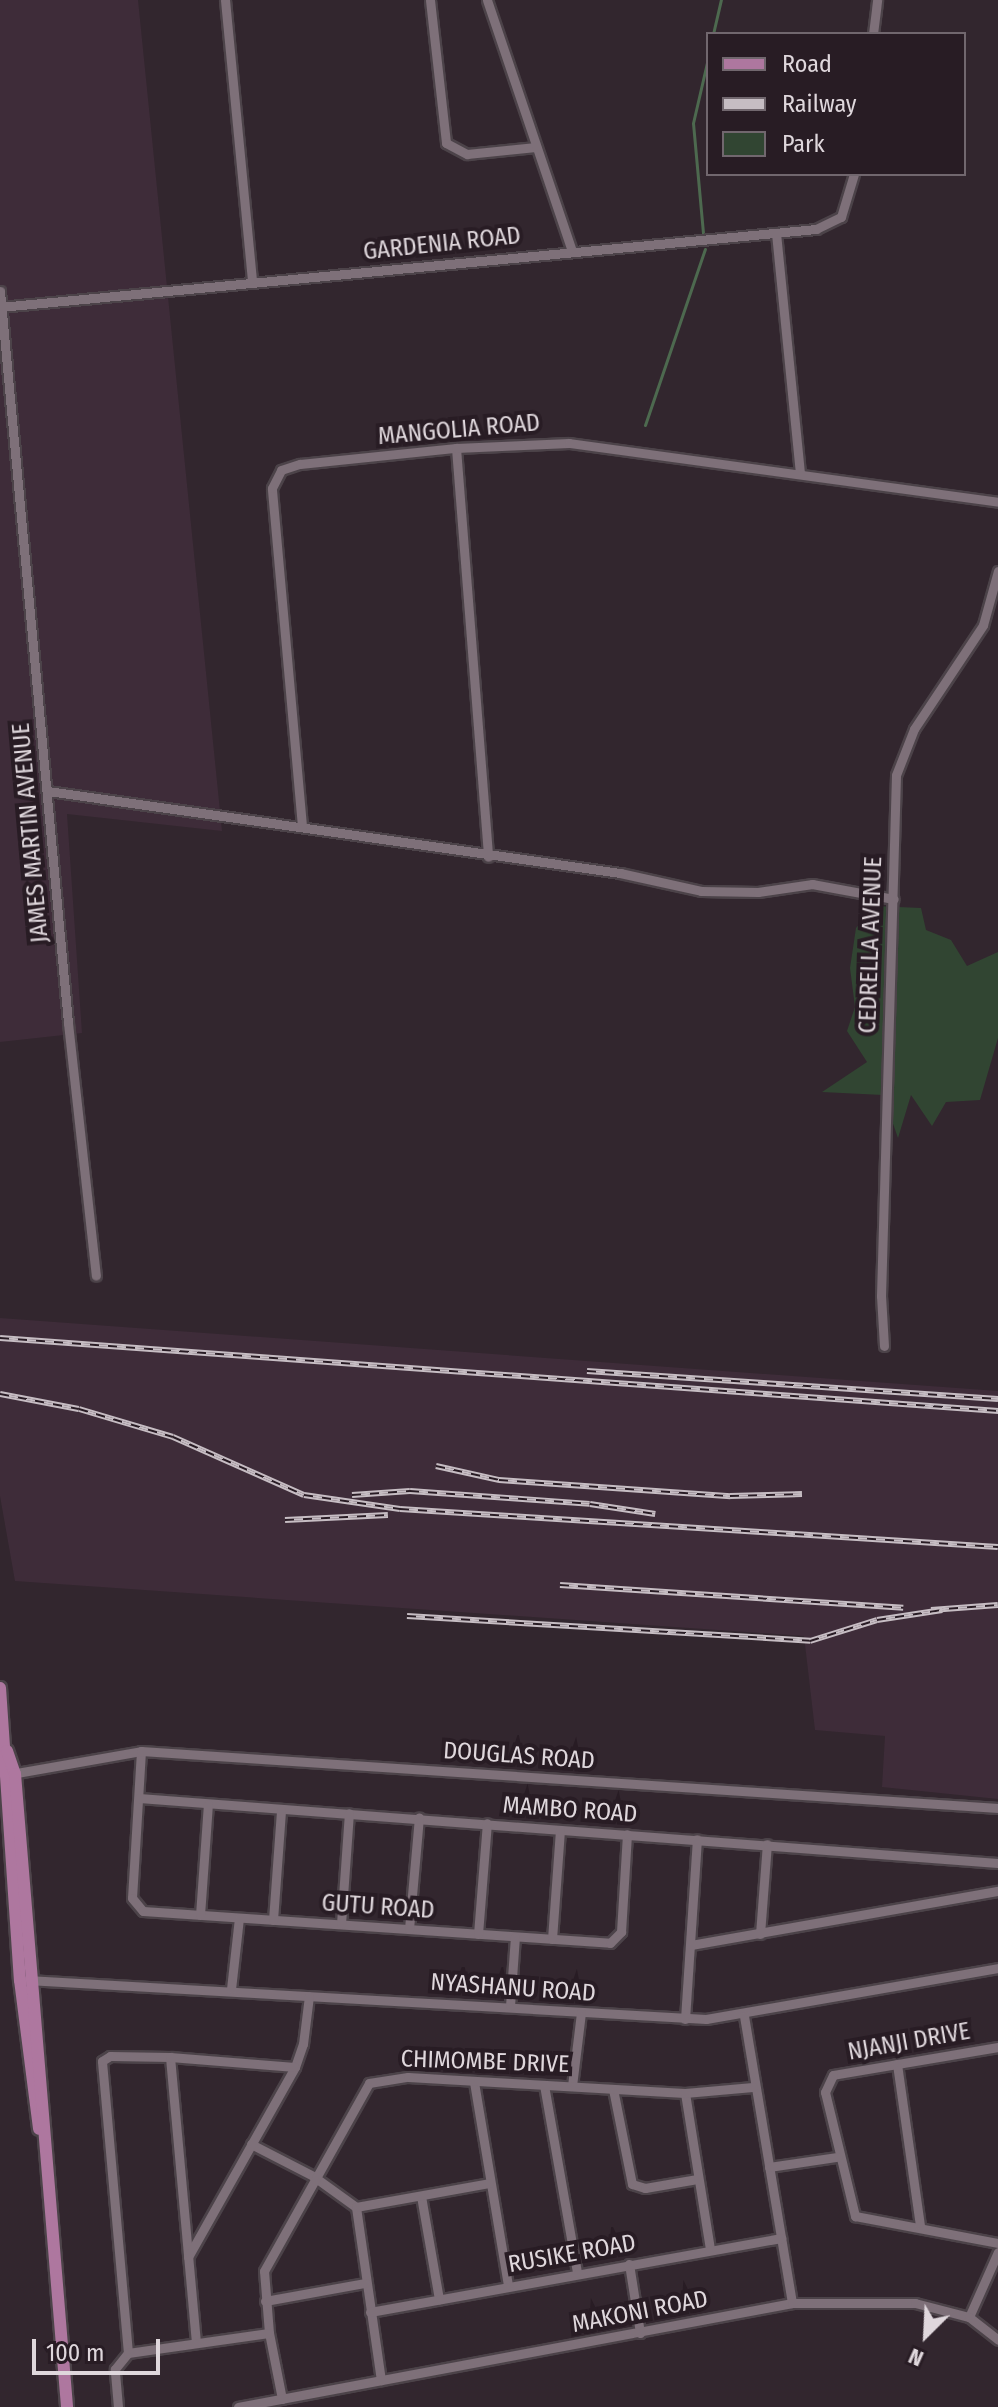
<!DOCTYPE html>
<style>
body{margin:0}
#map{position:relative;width:998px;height:2407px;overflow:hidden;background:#32262e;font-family:"Fira Sans Condensed",sans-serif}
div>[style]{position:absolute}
.built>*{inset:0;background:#3e2c39}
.green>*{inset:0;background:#314532}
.stream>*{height:3px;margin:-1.5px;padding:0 1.5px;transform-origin:1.5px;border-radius:1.5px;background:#4d694f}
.roads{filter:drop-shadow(2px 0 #4c4349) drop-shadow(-2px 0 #4c4349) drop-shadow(0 2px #4c4349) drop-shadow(0 -2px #4c4349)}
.minor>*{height:9px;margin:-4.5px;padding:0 4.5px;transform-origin:4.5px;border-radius:4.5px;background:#7e7079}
.major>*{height:12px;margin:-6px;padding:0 6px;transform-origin:6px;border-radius:6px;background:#ae779f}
.rail>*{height:6px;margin-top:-3px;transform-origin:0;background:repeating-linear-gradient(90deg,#281c24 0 9px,#c6bdc3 0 18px);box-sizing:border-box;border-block:2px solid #c6bdc3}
span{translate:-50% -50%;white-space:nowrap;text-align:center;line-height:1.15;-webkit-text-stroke:8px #281c24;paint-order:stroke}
.street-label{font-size:24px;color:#dfd7dc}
.legend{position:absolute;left:706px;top:32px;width:260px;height:144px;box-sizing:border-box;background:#281c24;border:2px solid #71676e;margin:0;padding:10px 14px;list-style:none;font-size:24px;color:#dfd7dc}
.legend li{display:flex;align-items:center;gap:16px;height:40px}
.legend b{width:40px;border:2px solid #71676e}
.north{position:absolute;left:886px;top:2295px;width:80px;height:80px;-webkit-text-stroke:6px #281c24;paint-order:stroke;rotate:204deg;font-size:22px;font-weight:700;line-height:32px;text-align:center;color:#dfd7dc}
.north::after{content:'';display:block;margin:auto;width:28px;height:36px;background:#dfd7dc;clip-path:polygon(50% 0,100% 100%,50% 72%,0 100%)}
.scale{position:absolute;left:32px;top:2339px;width:128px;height:36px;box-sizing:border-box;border:4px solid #dfd7dc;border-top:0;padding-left:10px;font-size:24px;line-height:28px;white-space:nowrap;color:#dfd7dc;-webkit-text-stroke:6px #281c24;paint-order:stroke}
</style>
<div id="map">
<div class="built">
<div style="clip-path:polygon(0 0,138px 0,222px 831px,67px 814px,82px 1033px,0 1042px)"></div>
<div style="clip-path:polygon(0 1318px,998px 1391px,998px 1799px,882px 1787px,885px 1736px,815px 1730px,804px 1636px,15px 1581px,0 1496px)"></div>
</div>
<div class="green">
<div style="clip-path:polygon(875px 906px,921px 908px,926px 930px,951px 940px,967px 966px,998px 952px,998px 1038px,980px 1100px,946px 1102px,932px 1126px,911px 1095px,898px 1138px,883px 1095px,822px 1092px,867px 1062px,847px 1031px,855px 1007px,850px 968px,856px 928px)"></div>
</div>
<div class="stream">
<div style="left:713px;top:34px;width:35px;rotate:-77deg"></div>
<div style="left:703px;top:233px;width:110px;rotate:-95.2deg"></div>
<div style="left:693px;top:123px;width:67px;rotate:-77deg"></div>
<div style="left:645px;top:425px;width:186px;rotate:-71.2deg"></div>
</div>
<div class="roads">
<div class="minor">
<div style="left:225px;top:0;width:282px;rotate:84.5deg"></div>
<div style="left:430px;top:0;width:144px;rotate:83.6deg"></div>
<div style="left:446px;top:143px;width:24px;rotate:28deg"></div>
<div style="left:467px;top:154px;width:69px;rotate:-5.8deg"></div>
<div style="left:487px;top:0;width:265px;rotate:71.3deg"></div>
<div style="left:873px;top:34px;width:34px;rotate:-83deg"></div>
<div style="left:776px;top:233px;width:241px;rotate:84.3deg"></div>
<div style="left:0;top:291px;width:735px;rotate:84.69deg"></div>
<div style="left:68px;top:1023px;width:254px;rotate:83.7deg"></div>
<div style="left:0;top:307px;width:820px;rotate:-5.46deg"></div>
<div style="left:816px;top:229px;width:28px;rotate:-26deg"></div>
<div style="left:841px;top:217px;width:45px;rotate:-73.2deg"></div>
<div style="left:456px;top:448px;width:410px;rotate:85.5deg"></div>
<div style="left:48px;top:791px;width:578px;rotate:8.16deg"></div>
<div style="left:620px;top:873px;width:83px;rotate:12.5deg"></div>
<div style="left:701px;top:891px;width:57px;rotate:1deg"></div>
<div style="left:758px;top:892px;width:55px;rotate:-8.4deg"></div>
<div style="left:812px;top:884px;width:83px;rotate:10.4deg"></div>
<div style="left:302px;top:826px;width:339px;rotate:-95.1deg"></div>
<div style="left:272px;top:488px;width:20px;rotate:-63deg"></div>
<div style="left:281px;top:470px;width:20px;rotate:-18deg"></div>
<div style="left:300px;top:464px;width:157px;rotate:-5.9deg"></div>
<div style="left:456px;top:448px;width:113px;rotate:-2.5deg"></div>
<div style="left:569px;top:443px;width:433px;rotate:7.8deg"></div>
<div style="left:884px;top:1346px;width:50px;rotate:-93.4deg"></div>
<div style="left:881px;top:1296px;width:521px;rotate:-88.35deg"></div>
<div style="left:896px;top:775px;width:49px;rotate:-68.6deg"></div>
<div style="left:914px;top:729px;width:125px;rotate:-56.4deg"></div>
<div style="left:983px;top:625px;width:56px;rotate:-74.5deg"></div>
<div style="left:141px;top:1751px;width:147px;rotate:93.5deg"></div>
<div style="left:132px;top:1898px;width:17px;rotate:50deg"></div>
<div style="left:143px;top:1911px;width:468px;rotate:3.9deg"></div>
<div style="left:610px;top:1943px;width:16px;rotate:-45deg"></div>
<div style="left:621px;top:1932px;width:98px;rotate:-86.5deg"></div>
<div style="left:11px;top:1774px;width:132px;rotate:-10deg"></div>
<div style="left:141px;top:1751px;width:859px;rotate:3.81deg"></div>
<div style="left:139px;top:1798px;width:861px;rotate:4.33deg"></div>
<div style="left:200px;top:1915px;width:111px;rotate:-85.9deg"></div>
<div style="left:273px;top:1920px;width:110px;rotate:-85.8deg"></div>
<div style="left:341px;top:1924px;width:111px;rotate:-85.9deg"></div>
<div style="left:409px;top:1929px;width:112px;rotate:-84.9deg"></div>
<div style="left:478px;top:1934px;width:111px;rotate:-85.4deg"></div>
<div style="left:760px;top:1934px;width:90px;rotate:-85.6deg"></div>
<div style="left:552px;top:1939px;width:109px;rotate:-85.8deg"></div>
<div style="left:691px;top:1945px;width:312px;rotate:-10deg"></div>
<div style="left:27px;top:1980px;width:680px;rotate:3.29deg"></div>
<div style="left:706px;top:2019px;width:296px;rotate:-9.9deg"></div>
<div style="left:231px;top:1989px;width:71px;rotate:-83.6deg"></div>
<div style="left:510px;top:2006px;width:69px;rotate:-85.9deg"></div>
<div style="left:744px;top:2016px;width:291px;rotate:80.5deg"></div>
<div style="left:685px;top:2019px;width:180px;rotate:-86.2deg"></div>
<div style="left:998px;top:2047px;width:167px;rotate:170.4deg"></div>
<div style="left:833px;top:2075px;width:19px;rotate:115deg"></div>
<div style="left:825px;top:2092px;width:128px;rotate:76.4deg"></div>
<div style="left:855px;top:2216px;width:146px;rotate:10.7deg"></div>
<div style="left:170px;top:2057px;width:287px;rotate:84.8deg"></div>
<div style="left:897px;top:2064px;width:163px;rotate:81.9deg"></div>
<div style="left:474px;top:2082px;width:207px;rotate:80.5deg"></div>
<div style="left:544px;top:2085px;width:190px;rotate:80deg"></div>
<div style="left:572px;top:2086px;width:74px;rotate:-83deg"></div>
<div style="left:613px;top:2089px;width:97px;rotate:78.7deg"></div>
<div style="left:632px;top:2184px;width:14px;rotate:17deg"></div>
<div style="left:645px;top:2188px;width:53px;rotate:-9.8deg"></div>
<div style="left:685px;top:2093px;width:158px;rotate:80.9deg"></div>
<div style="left:251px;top:2144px;width:70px;rotate:27.3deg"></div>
<div style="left:313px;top:2176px;width:53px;rotate:35.8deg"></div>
<div style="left:356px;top:2207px;width:175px;rotate:81.8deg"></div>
<div style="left:769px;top:2167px;width:69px;rotate:-8.4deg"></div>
<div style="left:421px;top:2196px;width:105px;rotate:80.1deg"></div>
<div style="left:356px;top:2207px;width:135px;rotate:-10.2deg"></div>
<div style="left:188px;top:2257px;width:218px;rotate:-60.6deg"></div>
<div style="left:295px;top:2067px;width:24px;rotate:-71deg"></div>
<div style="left:303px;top:2044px;width:48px;rotate:-82.9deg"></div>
<div style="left:629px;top:2264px;width:70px;rotate:80.9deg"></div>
<div style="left:265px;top:2301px;width:102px;rotate:-10.2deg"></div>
<div style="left:370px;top:2312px;width:418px;rotate:-10.2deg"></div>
<div style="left:969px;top:2317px;width:71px;rotate:-66deg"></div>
<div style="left:128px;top:2353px;width:293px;rotate:-95.1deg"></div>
<div style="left:102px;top:2061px;width:9px;rotate:-32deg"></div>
<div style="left:110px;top:2056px;width:60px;rotate:1deg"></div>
<div style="left:170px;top:2057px;width:125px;rotate:4.6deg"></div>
<div style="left:282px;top:2399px;width:67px;rotate:-101.1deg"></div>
<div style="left:269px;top:2333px;width:62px;rotate:-94.6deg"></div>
<div style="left:264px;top:2271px;width:215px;rotate:-60.8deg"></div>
<div style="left:369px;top:2083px;width:39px;rotate:-9deg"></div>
<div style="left:408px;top:2077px;width:277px;rotate:3.3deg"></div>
<div style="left:685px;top:2093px;width:68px;rotate:-5deg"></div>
<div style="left:118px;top:2407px;width:38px;rotate:-95deg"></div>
<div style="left:115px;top:2369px;width:21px;rotate:-51deg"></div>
<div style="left:128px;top:2353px;width:142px;rotate:-8.1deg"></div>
<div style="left:238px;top:2407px;width:564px;rotate:-10.63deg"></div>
<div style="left:792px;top:2303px;width:123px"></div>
<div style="left:915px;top:2303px;width:56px;rotate:14.5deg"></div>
<div style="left:969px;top:2317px;width:37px;rotate:38deg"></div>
</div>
<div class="major">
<div style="left:0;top:1688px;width:293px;rotate:86.1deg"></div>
<div style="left:20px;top:1980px;width:150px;rotate:82.7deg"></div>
<div style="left:7px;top:1751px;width:24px;rotate:71deg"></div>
<div style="left:15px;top:1774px;width:635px;rotate:85.3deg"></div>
</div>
</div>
<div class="rail">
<div style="left:0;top:1338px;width:1001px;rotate:4.18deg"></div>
<div style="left:587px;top:1371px;width:412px;rotate:3.9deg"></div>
<div style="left:0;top:1394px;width:80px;rotate:10.8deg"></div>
<div style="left:79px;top:1409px;width:98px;rotate:16.6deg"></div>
<div style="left:173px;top:1437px;width:143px;rotate:23.9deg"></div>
<div style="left:304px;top:1495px;width:97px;rotate:8.3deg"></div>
<div style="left:400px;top:1509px;width:599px;rotate:3.64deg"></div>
<div style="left:436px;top:1466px;width:65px;rotate:12.5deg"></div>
<div style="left:499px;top:1480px;width:232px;rotate:4deg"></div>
<div style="left:730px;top:1496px;width:72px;rotate:-1.6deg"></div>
<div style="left:352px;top:1495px;width:58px;rotate:-3.9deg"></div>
<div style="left:410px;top:1491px;width:180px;rotate:4.1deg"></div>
<div style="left:590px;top:1504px;width:66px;rotate:8.7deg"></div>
<div style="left:285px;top:1520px;width:103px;rotate:-2.8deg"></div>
<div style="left:560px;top:1585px;width:344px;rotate:3.8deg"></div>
<div style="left:931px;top:1610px;width:67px;rotate:-4.3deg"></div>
<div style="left:407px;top:1616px;width:404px;rotate:3.5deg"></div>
<div style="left:810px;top:1641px;width:70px;rotate:-17.4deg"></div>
<div style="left:877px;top:1620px;width:66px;rotate:-8.7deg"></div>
</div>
<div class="street-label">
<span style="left:442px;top:244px;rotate:-6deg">GARDENIA ROAD</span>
<span style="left:459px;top:430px;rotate:-5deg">MANGOLIA ROAD</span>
<span style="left:31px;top:833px;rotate:-95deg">JAMES MARTIN AVENUE</span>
<span style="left:871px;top:945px;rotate:-88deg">CEDRELLA AVENUE</span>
<span style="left:519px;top:1756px;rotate:4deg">DOUGLAS ROAD</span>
<span style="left:570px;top:1810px;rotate:4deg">MAMBO ROAD</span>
<span style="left:378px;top:1907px;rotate:4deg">GUTU ROAD</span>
<span style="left:513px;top:1988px;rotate:4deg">NYASHANU ROAD</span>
<span style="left:909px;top:2042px;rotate:-10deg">NJANJI DRIVE</span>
<span style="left:485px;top:2062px;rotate:2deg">CHIMOMBE DRIVE</span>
<span style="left:572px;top:2254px;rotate:-10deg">RUSIKE ROAD</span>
<span style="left:640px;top:2312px;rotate:-11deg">MAKONI ROAD</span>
</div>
<ul class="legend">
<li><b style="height:10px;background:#ae779f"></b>Road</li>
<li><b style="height:10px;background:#c6bdc3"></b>Railway</li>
<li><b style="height:22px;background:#314532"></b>Park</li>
</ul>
<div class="north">N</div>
<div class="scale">100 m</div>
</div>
